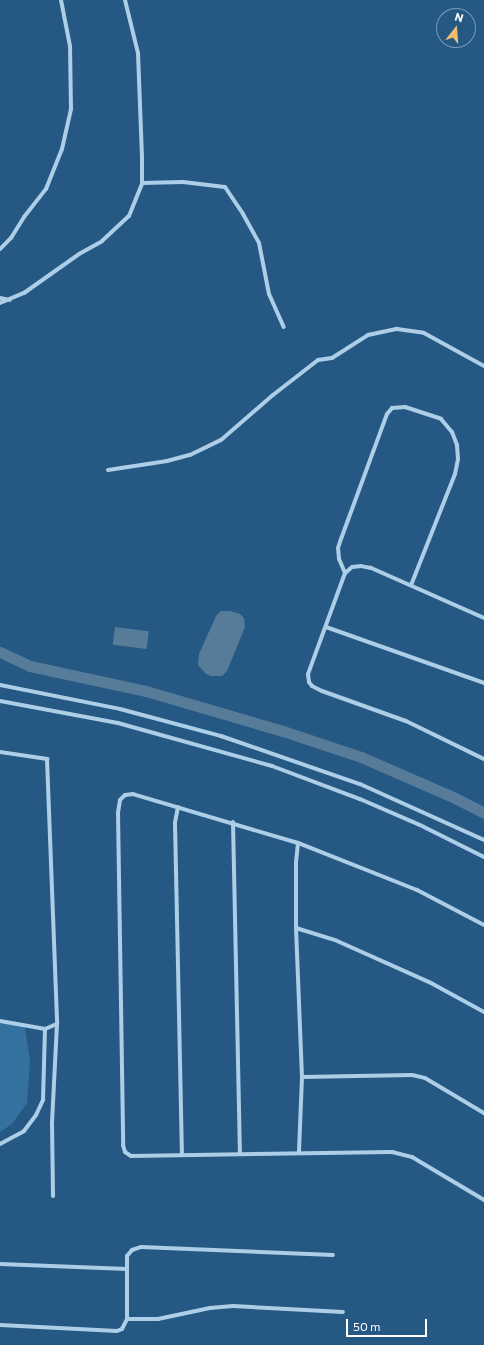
<!DOCTYPE html>
<style>
body{margin:0}
#map{position:relative;width:484px;height:1345px;overflow:hidden;background:#255883;font-family:Commissioner,sans-serif}
div>[style]{position:absolute}
.green>*{inset:0;background:#35719f}
.water>*{inset:0;background:#577c9a;transform-origin:0 0}
.canal>*{height:11px;margin:-5.5px;padding:0 5.5px;transform-origin:5.5px;border-radius:5.5px;background:#577c9a}
.minor>*{height:4px;margin:-2px;padding:0 2px;transform-origin:2px;border-radius:2px;background:#adcee7}
span{translate:-50% -50%;white-space:nowrap;text-align:center;line-height:1.15;-webkit-text-stroke:4px #255883;paint-order:stroke}
.north{position:absolute;left:436px;top:8px;width:40px;height:40px;box-sizing:border-box;background:#255883;border:1px solid #7c9bb5;border-radius:50%;rotate:17deg;font-size:11px;font-weight:700;line-height:16px;text-align:center;color:#fff}
.north::after{content:'';display:block;margin:auto;width:14px;height:18px;background:#f1be71;clip-path:polygon(50% 0,100% 100%,50% 72%,0 100%)}
.scale{position:absolute;left:346px;top:1319px;width:81px;height:18px;box-sizing:border-box;border:2px solid #fff;border-top:0;padding-left:5px;font-size:12px;line-height:14px;white-space:nowrap;color:#fff;-webkit-text-stroke:3px #255883;paint-order:stroke}
</style>
<div id="map">
<div class="green">
<div style="clip-path:polygon(0 1022px,25px 1027px,30px 1061px,27px 1103px,12px 1124px,0 1132px)"></div>
</div>
<div class="water">
<div style="clip-path:polygon(221px 611px,230px 611px,240px 614px,244px 618px,245px 627px,227px 671px,222px 676px,211px 676px,206px 674px,198px 665px,199px 654px,216px 616px)"></div>
<div style="left:115px;top:627px;width:34px;height:18px;rotate:7deg"></div>
</div>
<div class="canal">
<div style="left:0;top:652px;width:33px;rotate:25deg"></div>
<div style="left:30px;top:666px;width:119px;rotate:12.2deg"></div>
<div style="left:146px;top:691px;width:143px;rotate:16.3deg"></div>
<div style="left:283px;top:731px;width:82px;rotate:18.4deg"></div>
<div style="left:361px;top:757px;width:100px;rotate:23.5deg"></div>
<div style="left:453px;top:797px;width:35px;rotate:27deg"></div>
</div>
<div class="minor">
<div style="left:142px;top:183px;width:41px;rotate:-1.4deg"></div>
<div style="left:183px;top:182px;width:42px;rotate:6.8deg"></div>
<div style="left:225px;top:187px;width:32px;rotate:56deg"></div>
<div style="left:243px;top:214px;width:33px;rotate:61deg"></div>
<div style="left:259px;top:243px;width:52px;rotate:78.9deg"></div>
<div style="left:269px;top:294px;width:36px;rotate:66deg"></div>
<div style="left:0;top:249px;width:16px;rotate:-45deg"></div>
<div style="left:11px;top:238px;width:25px;rotate:-58deg"></div>
<div style="left:24px;top:217px;width:36px;rotate:-52deg"></div>
<div style="left:46px;top:189px;width:43px;rotate:-68.2deg"></div>
<div style="left:62px;top:149px;width:41px;rotate:-77.3deg"></div>
<div style="left:71px;top:109px;width:63px;rotate:-90.9deg"></div>
<div style="left:70px;top:46px;width:47px;rotate:-101.1deg"></div>
<div style="left:0;top:298px;width:10px;rotate:11deg"></div>
<div style="left:0;top:303px;width:26px;rotate:-23deg"></div>
<div style="left:24px;top:293px;width:67px;rotate:-35.3deg"></div>
<div style="left:79px;top:254px;width:26px;rotate:-29deg"></div>
<div style="left:102px;top:241px;width:37px;rotate:-43deg"></div>
<div style="left:129px;top:216px;width:35px;rotate:-68deg"></div>
<div style="left:142px;top:183px;width:26px;rotate:-90deg"></div>
<div style="left:142px;top:157px;width:104px;rotate:-92.2deg"></div>
<div style="left:138px;top:53px;width:55px;rotate:-103.8deg"></div>
<div style="left:108px;top:470px;width:60px;rotate:-8.7deg"></div>
<div style="left:167px;top:461px;width:24px;rotate:-15deg"></div>
<div style="left:190px;top:455px;width:34px;rotate:-26deg"></div>
<div style="left:221px;top:440px;width:69px;rotate:-40.9deg"></div>
<div style="left:273px;top:395px;width:57px;rotate:-37.9deg"></div>
<div style="left:318px;top:360px;width:14px;rotate:-8deg"></div>
<div style="left:332px;top:358px;width:43px;rotate:-32.6deg"></div>
<div style="left:368px;top:335px;width:30px;rotate:-12deg"></div>
<div style="left:397px;top:329px;width:27px;rotate:8deg"></div>
<div style="left:424px;top:333px;width:68px;rotate:28.8deg"></div>
<div style="left:345px;top:573px;width:15px;rotate:-113deg"></div>
<div style="left:339px;top:559px;width:11px;rotate:-95deg"></div>
<div style="left:338px;top:548px;width:9px;rotate:-72deg"></div>
<div style="left:341px;top:539px;width:133px;rotate:-69.8deg"></div>
<div style="left:387px;top:414px;width:8px;rotate:-50deg"></div>
<div style="left:392px;top:408px;width:13px;rotate:-4deg"></div>
<div style="left:405px;top:407px;width:38px;rotate:18deg"></div>
<div style="left:441px;top:419px;width:17px;rotate:50deg"></div>
<div style="left:452px;top:432px;width:14px;rotate:69deg"></div>
<div style="left:457px;top:445px;width:14px;rotate:86deg"></div>
<div style="left:458px;top:459px;width:15px;rotate:101deg"></div>
<div style="left:455px;top:474px;width:119px;rotate:111.6deg"></div>
<div style="left:484px;top:618px;width:124px;rotate:-156.1deg"></div>
<div style="left:371px;top:568px;width:10px;rotate:-169deg"></div>
<div style="left:361px;top:566px;width:9px;rotate:174deg"></div>
<div style="left:352px;top:567px;width:9px;rotate:139deg"></div>
<div style="left:345px;top:573px;width:108px;rotate:110.1deg"></div>
<div style="left:308px;top:674px;width:8px;rotate:83deg"></div>
<div style="left:309px;top:682px;width:5px;rotate:53deg"></div>
<div style="left:312px;top:686px;width:11px;rotate:27deg"></div>
<div style="left:322px;top:691px;width:89px;rotate:19.7deg"></div>
<div style="left:406px;top:721px;width:87px;rotate:26deg"></div>
<div style="left:326px;top:627px;width:168px;rotate:19.5deg"></div>
<div style="left:0;top:685px;width:122px;rotate:11.3deg"></div>
<div style="left:120px;top:709px;width:105px;rotate:15deg"></div>
<div style="left:221px;top:736px;width:147px;rotate:19.1deg"></div>
<div style="left:360px;top:784px;width:136px;rotate:24.3deg"></div>
<div style="left:0;top:701px;width:120px;rotate:10.6deg"></div>
<div style="left:118px;top:723px;width:160px;rotate:15.6deg"></div>
<div style="left:272px;top:766px;width:94px;rotate:20.6deg"></div>
<div style="left:360px;top:799px;width:65px;rotate:23.4deg"></div>
<div style="left:420px;top:825px;width:72px;rotate:26.6deg"></div>
<div style="left:0;top:752px;width:48px;rotate:8.5deg"></div>
<div style="left:47px;top:759px;width:265px;rotate:87.8deg"></div>
<div style="left:57px;top:1024px;width:99px;rotate:92.9deg"></div>
<div style="left:52px;top:1123px;width:73px;rotate:89.2deg"></div>
<div style="left:178px;top:807px;width:16px;rotate:101deg"></div>
<div style="left:175px;top:823px;width:332px;rotate:88.8deg"></div>
<div style="left:233px;top:822px;width:332px;rotate:88.8deg"></div>
<div style="left:298px;top:843px;width:20px;rotate:96deg"></div>
<div style="left:296px;top:863px;width:65px;rotate:90deg"></div>
<div style="left:296px;top:928px;width:149px;rotate:87.7deg"></div>
<div style="left:302px;top:1077px;width:76px;rotate:92.3deg"></div>
<div style="left:484px;top:925px;width:76px;rotate:-152.4deg"></div>
<div style="left:417px;top:890px;width:128px;rotate:-158.4deg"></div>
<div style="left:298px;top:843px;width:172px;rotate:-163.5deg"></div>
<div style="left:133px;top:794px;width:8px;rotate:173deg"></div>
<div style="left:125px;top:795px;width:7px;rotate:135deg"></div>
<div style="left:120px;top:800px;width:13px;rotate:99deg"></div>
<div style="left:118px;top:813px;width:332px;rotate:89.1deg"></div>
<div style="left:123px;top:1145px;width:7px;rotate:74deg"></div>
<div style="left:125px;top:1152px;width:7px;rotate:34deg"></div>
<div style="left:131px;top:1156px;width:261px;rotate:-0.9deg"></div>
<div style="left:392px;top:1152px;width:21px;rotate:14deg"></div>
<div style="left:412px;top:1157px;width:84px;rotate:30.8deg"></div>
<div style="left:296px;top:928px;width:41px;rotate:17.1deg"></div>
<div style="left:335px;top:940px;width:105px;rotate:24.1deg"></div>
<div style="left:431px;top:983px;width:60px;rotate:28.7deg"></div>
<div style="left:0;top:1021px;width:46px;rotate:10.1deg"></div>
<div style="left:45px;top:1029px;width:13px;rotate:-23deg"></div>
<div style="left:302px;top:1077px;width:110px;rotate:-1deg"></div>
<div style="left:412px;top:1075px;width:13px;rotate:13deg"></div>
<div style="left:425px;top:1078px;width:69px;rotate:30.7deg"></div>
<div style="left:0;top:1144px;width:27px;rotate:-28deg"></div>
<div style="left:24px;top:1131px;width:20px;rotate:-53deg"></div>
<div style="left:36px;top:1115px;width:17px;rotate:-65deg"></div>
<div style="left:43px;top:1100px;width:71px;rotate:-88.4deg"></div>
<div style="left:0;top:1264px;width:127px;rotate:2.3deg"></div>
<div style="left:127px;top:1319px;width:31px"></div>
<div style="left:158px;top:1319px;width:53px;rotate:-11.9deg"></div>
<div style="left:210px;top:1308px;width:23px;rotate:-5deg"></div>
<div style="left:233px;top:1306px;width:110px;rotate:3.1deg"></div>
<div style="left:0;top:1325px;width:117px;rotate:2.9deg"></div>
<div style="left:117px;top:1331px;width:5px;rotate:-22deg"></div>
<div style="left:122px;top:1329px;width:11px;rotate:-63deg"></div>
<div style="left:127px;top:1319px;width:63px;rotate:-90deg"></div>
<div style="left:127px;top:1256px;width:8px;rotate:-50deg"></div>
<div style="left:132px;top:1250px;width:9px;rotate:-18deg"></div>
<div style="left:141px;top:1247px;width:192px;rotate:2.4deg"></div>
</div>
<div class="north">N</div>
<div class="scale">50 m</div>
</div>
